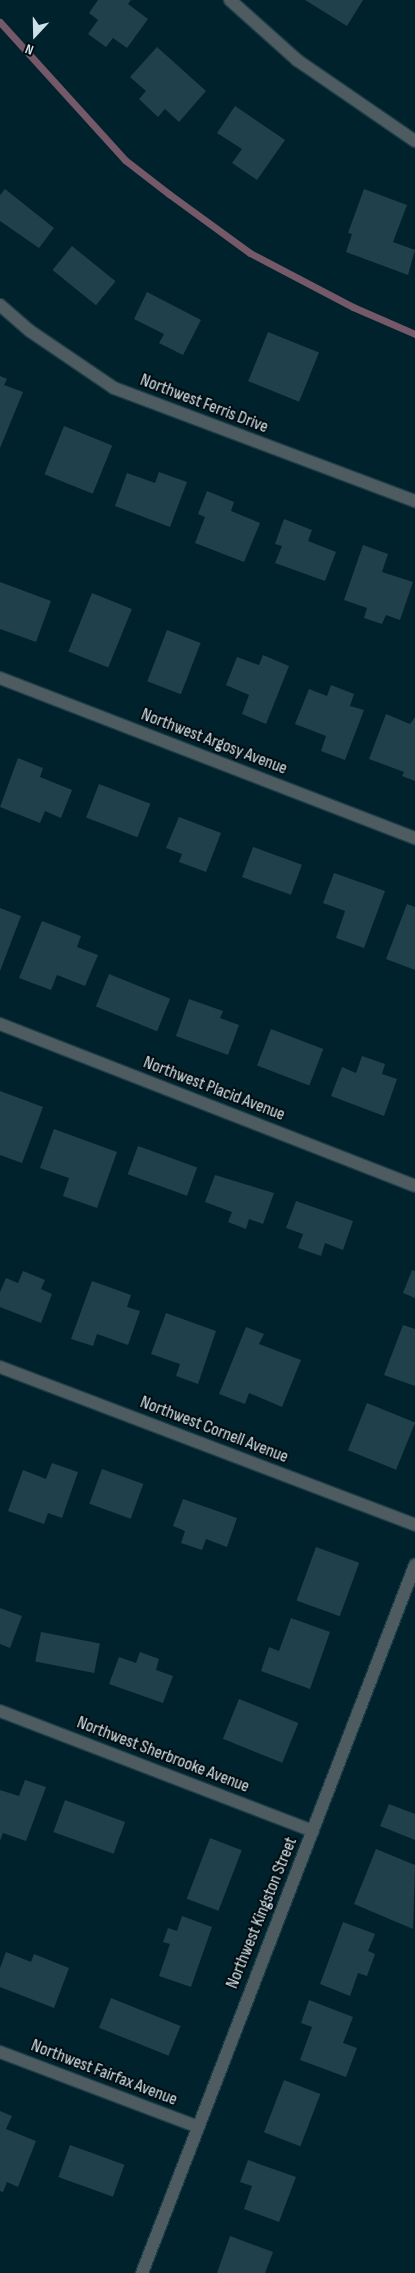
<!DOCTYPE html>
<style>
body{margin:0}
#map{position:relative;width:415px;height:2273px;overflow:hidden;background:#00222c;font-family:"Sofia Sans Condensed",sans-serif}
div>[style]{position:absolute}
.stream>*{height:7px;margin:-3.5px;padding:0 3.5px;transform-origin:3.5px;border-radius:3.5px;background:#755968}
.building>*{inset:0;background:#20404b;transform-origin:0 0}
.roads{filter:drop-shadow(1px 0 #1d3d46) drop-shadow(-1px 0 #1d3d46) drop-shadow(0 1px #1d3d46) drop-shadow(0 -1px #1d3d46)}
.minor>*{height:12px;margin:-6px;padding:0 6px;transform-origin:6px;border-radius:6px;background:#4e5b60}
span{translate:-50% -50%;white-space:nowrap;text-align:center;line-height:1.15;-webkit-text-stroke:4px #010a0e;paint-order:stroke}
.street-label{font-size:18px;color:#cee0e7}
.north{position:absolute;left:10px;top:10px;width:50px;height:50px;-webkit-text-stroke:4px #010a0e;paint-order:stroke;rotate:201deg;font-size:14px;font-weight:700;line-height:20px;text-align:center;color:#cee0e7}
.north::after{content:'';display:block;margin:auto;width:18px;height:22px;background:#cee0e7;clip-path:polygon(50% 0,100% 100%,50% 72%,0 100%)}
</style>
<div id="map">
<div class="stream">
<div style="left:0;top:22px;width:186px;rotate:47.8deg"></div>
<div style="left:125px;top:160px;width:56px;rotate:37.7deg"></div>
<div style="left:169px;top:194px;width:100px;rotate:36.1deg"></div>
<div style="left:250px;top:253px;width:116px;rotate:27.7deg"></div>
<div style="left:353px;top:307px;width:68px;rotate:23.5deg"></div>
</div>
<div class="building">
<div style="clip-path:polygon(98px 0,131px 0,128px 4px,148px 19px,127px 48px,113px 38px,106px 47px,88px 34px,98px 20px,89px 13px)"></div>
<div style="clip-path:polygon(305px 0,363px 0,347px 26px)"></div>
<div style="clip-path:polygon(157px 47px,206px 91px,179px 122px,165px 109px,158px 117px,139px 99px,146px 91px,130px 77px)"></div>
<div style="clip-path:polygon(235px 106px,285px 140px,257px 180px,232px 163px,242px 149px,217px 133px)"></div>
<div style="clip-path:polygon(5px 189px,54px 228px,39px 248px,0 221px,0 195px)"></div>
<div style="clip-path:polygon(364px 189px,407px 205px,393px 242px,415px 250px,408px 275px,346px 252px,352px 234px,348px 233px)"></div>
<div style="left:72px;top:246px;width:56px;height:31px;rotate:39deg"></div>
<div style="clip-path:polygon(147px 292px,201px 320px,183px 355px,159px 343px,164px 334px,134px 319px)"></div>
<div style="left:268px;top:332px;width:55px;height:53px;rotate:22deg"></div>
<div style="clip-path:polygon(0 376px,7px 379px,4px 385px,23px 392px,0 448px)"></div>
<div style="left:64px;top:426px;width:52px;height:52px;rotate:22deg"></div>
<div style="clip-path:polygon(159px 472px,187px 482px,170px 527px,115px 506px,127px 473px,155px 483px)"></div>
<div style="clip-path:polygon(207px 491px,234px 502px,231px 511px,260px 523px,244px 562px,195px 543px,205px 517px,198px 514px)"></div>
<div style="clip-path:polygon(284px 519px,312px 530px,308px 541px,336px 552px,325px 581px,275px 563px,282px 546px,275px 544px)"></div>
<div style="clip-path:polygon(363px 545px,388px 554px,382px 572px,413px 582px,400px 620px,386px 615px,382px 624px,364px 618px,367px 608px,344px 600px)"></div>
<div style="clip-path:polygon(0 582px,51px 601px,36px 642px,0 629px)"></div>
<div style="left:92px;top:593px;width:43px;height:63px;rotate:22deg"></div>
<div style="left:167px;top:630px;width:36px;height:55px;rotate:21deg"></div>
<div style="clip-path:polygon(263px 655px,289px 666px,266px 724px,242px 714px,249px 695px,226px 685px,237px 657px,259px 665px)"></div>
<div style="clip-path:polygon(331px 685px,354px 694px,350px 706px,364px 710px,345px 760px,321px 751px,326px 736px,295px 724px,309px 689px,327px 696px)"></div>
<div style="clip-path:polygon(386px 714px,410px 724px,415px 717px,415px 781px,402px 776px,404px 772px,369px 759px)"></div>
<div style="clip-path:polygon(18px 758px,43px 768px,40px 777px,72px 790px,61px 818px,45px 811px,40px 823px,0 807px)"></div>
<div style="left:99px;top:784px;width:55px;height:36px;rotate:21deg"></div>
<div style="clip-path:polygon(179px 817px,221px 833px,206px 872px,179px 862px,182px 854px,166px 848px)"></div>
<div style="left:253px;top:847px;width:52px;height:32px;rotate:20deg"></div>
<div style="clip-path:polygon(334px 873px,385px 891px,364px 948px,336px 938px,345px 911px,323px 903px)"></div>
<div style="clip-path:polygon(407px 904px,415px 907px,415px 970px,386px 959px)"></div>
<div style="clip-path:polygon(0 908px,21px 916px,0 971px)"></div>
<div style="clip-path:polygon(42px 921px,81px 936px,77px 947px,98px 955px,85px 986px,57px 975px,51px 990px,19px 978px)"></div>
<div style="left:109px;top:974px;width:66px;height:35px;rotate:22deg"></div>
<div style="clip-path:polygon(189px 999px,223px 1011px,220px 1018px,239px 1025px,228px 1055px,176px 1036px)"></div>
<div style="left:271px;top:1029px;width:56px;height:39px;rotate:21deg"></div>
<div style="clip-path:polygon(362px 1056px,385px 1064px,382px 1074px,397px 1079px,384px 1116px,331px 1096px,342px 1067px,356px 1073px)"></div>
<div style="clip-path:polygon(0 1091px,43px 1107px,22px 1163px,0 1155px)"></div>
<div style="clip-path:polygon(54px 1129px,117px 1152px,97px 1208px,63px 1196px,69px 1178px,40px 1168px)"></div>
<div style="left:138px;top:1146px;width:63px;height:30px;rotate:20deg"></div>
<div style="clip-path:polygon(215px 1175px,274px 1193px,263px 1224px,249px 1219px,246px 1229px,228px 1222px,232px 1212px,205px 1202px)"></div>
<div style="clip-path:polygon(296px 1201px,353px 1221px,343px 1250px,325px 1243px,321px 1256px,298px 1248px,303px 1234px,286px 1228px)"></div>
<div style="clip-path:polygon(412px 1270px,415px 1271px,415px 1298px,403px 1293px)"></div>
<div style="clip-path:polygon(23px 1271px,45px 1280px,41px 1289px,52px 1294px,41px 1323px,0 1307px,0 1292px,6px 1278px,18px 1283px)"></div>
<div style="clip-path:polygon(92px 1281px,131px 1295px,127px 1307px,140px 1311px,128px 1345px,97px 1334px,93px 1346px,71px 1339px)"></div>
<div style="clip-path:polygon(166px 1313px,216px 1331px,198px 1384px,176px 1376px,180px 1364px,151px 1354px)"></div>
<div style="clip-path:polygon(403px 1325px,415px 1329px,415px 1386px,384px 1375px)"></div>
<div style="clip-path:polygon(246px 1327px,264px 1334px,259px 1344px,301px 1360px,282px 1407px,249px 1393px,245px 1404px,219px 1394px)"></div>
<div style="left:367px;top:1403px;width:52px;height:51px;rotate:22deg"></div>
<div style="clip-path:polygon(52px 1463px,78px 1472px,62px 1518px,48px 1513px,44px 1524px,8px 1511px,23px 1470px,46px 1479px)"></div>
<div style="left:102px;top:1469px;width:44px;height:37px;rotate:20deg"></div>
<div style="clip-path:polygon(183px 1499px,237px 1518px,227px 1547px,206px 1539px,202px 1550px,181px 1543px,185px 1531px,173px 1526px)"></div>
<div style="left:316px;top:1547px;width:46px;height:57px;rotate:20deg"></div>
<div style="clip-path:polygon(0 1608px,22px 1616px,10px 1648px,0 1644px)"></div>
<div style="clip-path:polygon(291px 1618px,330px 1632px,310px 1689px,261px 1671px,269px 1647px,279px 1651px)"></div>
<div style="left:41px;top:1632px;width:60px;height:30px;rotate:11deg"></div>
<div style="clip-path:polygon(140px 1652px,159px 1659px,156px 1670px,173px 1676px,163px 1703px,109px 1684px,119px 1657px,136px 1663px)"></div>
<div style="left:239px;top:1699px;width:64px;height:43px;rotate:22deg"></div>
<div style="clip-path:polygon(25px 1780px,46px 1787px,26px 1841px,3px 1833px,0 1841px,0 1790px,19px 1796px)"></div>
<div style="left:65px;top:1800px;width:64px;height:34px;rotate:20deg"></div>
<div style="clip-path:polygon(389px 1804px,415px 1814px,415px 1840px,380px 1826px)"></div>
<div style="left:210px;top:1838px;width:34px;height:65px;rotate:21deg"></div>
<div style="clip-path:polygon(376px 1849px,415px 1865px,413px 1929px,354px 1904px)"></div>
<div style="clip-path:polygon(182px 1916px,212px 1927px,191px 1987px,159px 1976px,170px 1944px,163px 1942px,168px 1928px,177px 1931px)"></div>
<div style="clip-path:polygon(343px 1922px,375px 1934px,368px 1951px,375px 1954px,367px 1976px,358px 1973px,350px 1996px,320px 1984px)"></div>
<div style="clip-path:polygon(6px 1952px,31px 1962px,34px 1954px,69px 1968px,54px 2008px,0 1987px,0 1968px)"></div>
<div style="left:111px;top:1998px;width:75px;height:32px;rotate:22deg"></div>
<div style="clip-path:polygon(309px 2000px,353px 2017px,343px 2043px,357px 2048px,346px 2077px,300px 2060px,312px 2027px,301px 2023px)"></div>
<div style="left:284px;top:2080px;width:39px;height:56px;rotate:21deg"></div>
<div style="clip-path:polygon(0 2111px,12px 2116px,6px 2129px,36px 2141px,18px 2187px,7px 2182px,3px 2192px,0 2191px)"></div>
<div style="left:70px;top:2145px;width:58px;height:34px;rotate:20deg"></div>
<div style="clip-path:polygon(248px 2160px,296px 2177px,279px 2222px,244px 2209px,252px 2186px,240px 2182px)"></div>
<div style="clip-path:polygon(230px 2236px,273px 2252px,265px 2273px,217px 2273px)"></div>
</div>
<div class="roads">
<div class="minor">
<div style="left:230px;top:0;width:90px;rotate:41.8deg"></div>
<div style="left:297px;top:60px;width:143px;rotate:34.5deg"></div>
<div style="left:0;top:305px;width:40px;rotate:41deg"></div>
<div style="left:30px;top:331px;width:102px;rotate:34.2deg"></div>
<div style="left:114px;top:388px;width:322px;rotate:20.6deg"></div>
<div style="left:0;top:678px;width:445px;rotate:21.1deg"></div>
<div style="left:0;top:1024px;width:445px;rotate:21.3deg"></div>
<div style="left:0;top:1367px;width:444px;rotate:20.8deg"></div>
<div style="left:0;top:1711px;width:335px;rotate:21deg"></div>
<div style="left:0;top:2052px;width:210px;rotate:20.7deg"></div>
<div style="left:142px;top:2273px;width:759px;rotate:-68.91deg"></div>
</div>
</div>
<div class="street-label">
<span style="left:204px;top:404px;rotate:21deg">Northwest Ferris Drive</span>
<span style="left:214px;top:742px;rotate:21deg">Northwest Argosy Avenue</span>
<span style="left:214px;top:1089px;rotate:21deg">Northwest Placid Avenue</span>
<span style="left:214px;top:1430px;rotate:21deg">Northwest Cornell Avenue</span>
<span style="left:163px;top:1755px;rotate:21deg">Northwest Sherbrooke Avenue</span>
<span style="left:262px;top:1913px;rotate:-68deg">Northwest Kingston Street</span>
<span style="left:104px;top:2073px;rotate:21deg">Northwest Fairfax Avenue</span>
</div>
<div class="north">N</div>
</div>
